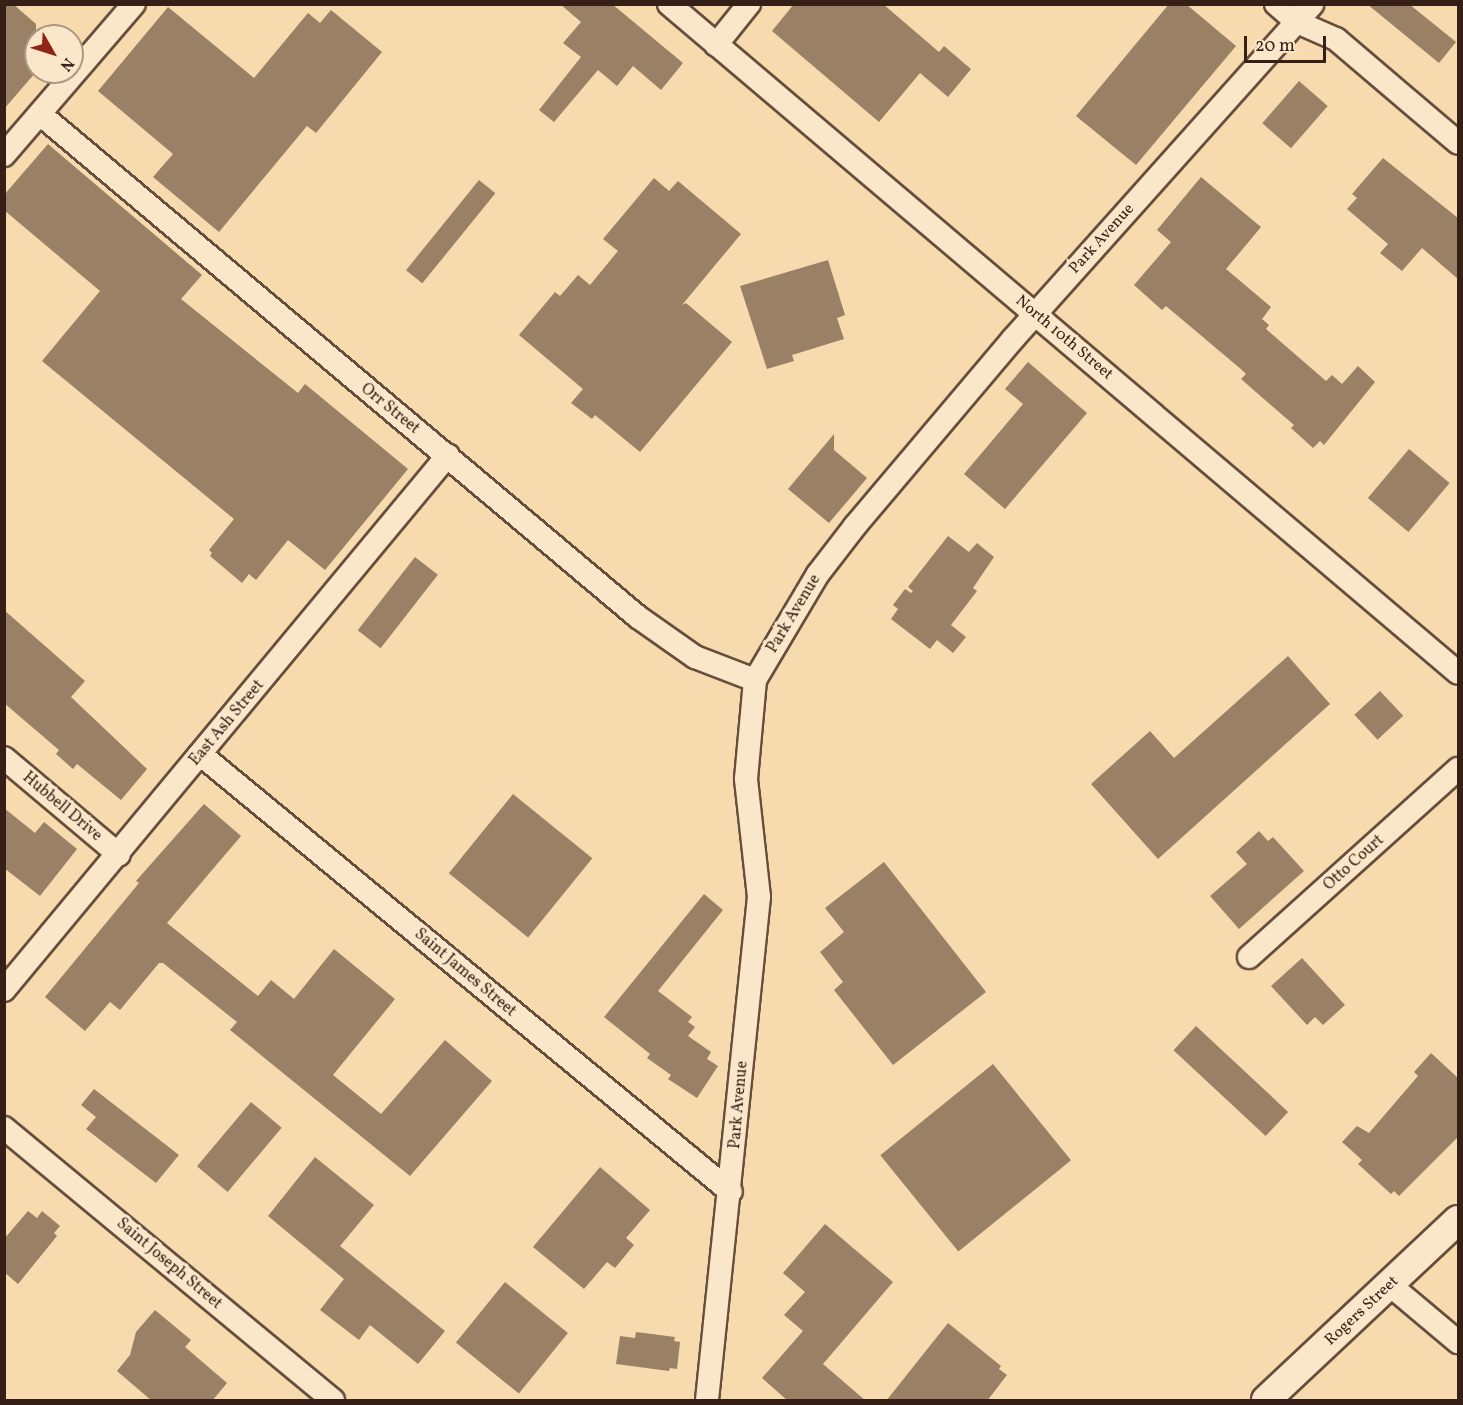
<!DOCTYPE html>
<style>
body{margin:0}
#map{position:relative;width:1463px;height:1405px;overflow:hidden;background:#f7daad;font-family:Vollkorn,serif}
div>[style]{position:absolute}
.building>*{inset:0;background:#9a8065;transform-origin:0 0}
.roads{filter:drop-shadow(2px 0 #664e3c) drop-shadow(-2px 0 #664e3c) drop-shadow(0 2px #664e3c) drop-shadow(0 -2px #664e3c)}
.minor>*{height:22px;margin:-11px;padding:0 11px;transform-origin:11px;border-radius:11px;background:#fae7ca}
.tertiary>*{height:28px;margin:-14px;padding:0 14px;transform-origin:14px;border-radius:14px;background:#fae7ca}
span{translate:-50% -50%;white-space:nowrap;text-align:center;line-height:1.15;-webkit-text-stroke:6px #fae7ca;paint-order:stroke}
.street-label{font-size:16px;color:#361f16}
.frame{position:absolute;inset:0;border:6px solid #361f16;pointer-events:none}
.north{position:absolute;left:24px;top:24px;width:60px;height:60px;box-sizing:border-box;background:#fae7ca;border:2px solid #ac9782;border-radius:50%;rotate:129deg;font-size:16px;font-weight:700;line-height:24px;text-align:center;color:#361f16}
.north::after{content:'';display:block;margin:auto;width:21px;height:27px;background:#8f2418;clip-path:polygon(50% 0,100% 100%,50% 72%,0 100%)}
.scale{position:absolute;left:1244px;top:36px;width:82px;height:27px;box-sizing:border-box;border:3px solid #361f16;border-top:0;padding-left:8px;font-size:18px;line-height:21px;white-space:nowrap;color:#361f16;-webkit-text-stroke:4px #fae7ca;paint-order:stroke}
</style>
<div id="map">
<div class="building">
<div style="clip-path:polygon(4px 4px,13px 4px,36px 24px,36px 72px,4px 109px)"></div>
<div style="clip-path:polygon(560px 4px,612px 4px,683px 63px,661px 90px,633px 66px,617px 86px,598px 70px,554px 122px,539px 110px,581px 57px,563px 43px,581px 22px)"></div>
<div style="clip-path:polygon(794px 4px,883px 4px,939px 52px,944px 46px,971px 69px,948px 97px,920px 73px,879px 122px,772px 31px)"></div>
<div style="clip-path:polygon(1169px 4px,1186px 4px,1236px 46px,1136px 165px,1076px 116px)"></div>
<div style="clip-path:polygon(1367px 4px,1409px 4px,1456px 42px,1439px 63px)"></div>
<div style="clip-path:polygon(168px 7px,254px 78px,308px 13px,320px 23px,331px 10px,382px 52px,316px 133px,307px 126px,219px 232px,153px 177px,173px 154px,98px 91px)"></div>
<div style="left:1299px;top:81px;width:38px;height:56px;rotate:41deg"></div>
<div style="clip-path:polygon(48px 144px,202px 275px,181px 299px,298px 393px,305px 384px,408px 469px,325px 570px,288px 540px,256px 580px,249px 574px,242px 583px,210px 556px,212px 553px,209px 550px,234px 519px,42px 361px,100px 291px,4px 210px,4px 195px)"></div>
<div style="clip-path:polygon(1383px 158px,1458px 218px,1458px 279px,1422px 248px,1402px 271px,1380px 253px,1388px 244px,1347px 209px,1357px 198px,1352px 194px)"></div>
<div style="clip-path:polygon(1201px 177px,1261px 227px,1226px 269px,1271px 307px,1262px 319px,1269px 325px,1266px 329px,1326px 381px,1332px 375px,1342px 384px,1358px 366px,1375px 382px,1324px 445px,1320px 441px,1313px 448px,1291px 428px,1294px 425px,1241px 379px,1246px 374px,1242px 370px,1166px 306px,1162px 310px,1134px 285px,1171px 242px,1157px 230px)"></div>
<div style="clip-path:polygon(654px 178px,669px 191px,678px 181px,741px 234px,682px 305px,686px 303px,732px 342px,640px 452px,595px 415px,592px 419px,571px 403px,583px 389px,519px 335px,555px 292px,560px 296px,578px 275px,590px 285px,618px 251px,603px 239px)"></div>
<div style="left:479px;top:180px;width:21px;height:116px;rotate:39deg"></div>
<div style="clip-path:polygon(828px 260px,845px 315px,837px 318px,844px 339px,792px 355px,794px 361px,767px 369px,740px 286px)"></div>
<div style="clip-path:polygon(1028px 362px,1087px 413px,1005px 509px,964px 474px,1023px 404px,1005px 389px)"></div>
<div style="clip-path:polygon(834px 434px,834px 450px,867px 478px,829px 523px,788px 489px)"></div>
<div style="left:1409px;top:449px;width:53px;height:64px;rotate:40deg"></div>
<div style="clip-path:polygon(948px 536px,969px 552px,977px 543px,994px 557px,973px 588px,977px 591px,951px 625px,966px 637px,953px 653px,937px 640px,930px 649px,891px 619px,898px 609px,893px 605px,905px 589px,911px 593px,913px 591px,908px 587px)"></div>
<div style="left:415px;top:557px;width:29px;height:93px;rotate:38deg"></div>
<div style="clip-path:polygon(4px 610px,85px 681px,71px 697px,147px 769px,121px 800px,77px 764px,73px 769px,56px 754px,59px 750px,4px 703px)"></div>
<div style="clip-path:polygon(1288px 656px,1330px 704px,1158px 859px,1091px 784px,1150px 731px,1174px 758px)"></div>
<div style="left:1380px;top:691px;width:34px;height:35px;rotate:47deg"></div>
<div style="left:513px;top:794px;width:102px;height:102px;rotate:39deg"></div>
<div style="clip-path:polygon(204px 804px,241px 836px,167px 923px,258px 996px,271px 980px,294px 999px,334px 949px,395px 999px,333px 1075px,381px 1114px,445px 1040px,492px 1081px,410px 1176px,230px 1030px,237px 1022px,163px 963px,159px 963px,120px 1010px,110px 1002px,85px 1031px,45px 997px,139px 883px,136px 881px)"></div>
<div style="clip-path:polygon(4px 808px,35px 833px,44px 822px,77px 849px,40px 896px,4px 868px)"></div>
<div style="clip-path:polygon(1259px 831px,1268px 841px,1273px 837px,1304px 871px,1239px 929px,1210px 896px,1247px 864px,1236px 852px)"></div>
<div style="clip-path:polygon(884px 862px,986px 992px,893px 1065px,834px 990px,843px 982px,820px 952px,844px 932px,825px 908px)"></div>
<div style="clip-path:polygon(704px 894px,723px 910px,658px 991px,692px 1017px,688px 1022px,695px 1027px,688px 1036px,711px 1052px,707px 1059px,718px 1066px,697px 1098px,668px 1079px,671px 1075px,647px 1058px,650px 1054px,604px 1017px)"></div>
<div style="clip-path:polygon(1302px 958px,1345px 1005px,1323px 1025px,1315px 1017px,1307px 1025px,1271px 986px)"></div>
<div style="left:1196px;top:1026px;width:126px;height:33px;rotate:43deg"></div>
<div style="clip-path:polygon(1431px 1053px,1458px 1078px,1458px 1137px,1399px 1196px,1394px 1191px,1391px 1194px,1358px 1164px,1362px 1160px,1342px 1142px,1357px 1126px,1369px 1133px,1418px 1076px,1414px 1072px)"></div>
<div style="left:993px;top:1064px;width:124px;height:145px;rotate:51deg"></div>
<div style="clip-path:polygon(94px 1089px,179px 1155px,156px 1183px,86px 1129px,96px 1117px,81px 1105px)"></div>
<div style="left:251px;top:1102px;width:40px;height:84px;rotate:40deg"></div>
<div style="clip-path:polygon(315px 1157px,374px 1205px,340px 1246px,445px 1331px,418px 1364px,370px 1325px,359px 1340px,320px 1310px,344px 1279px,268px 1216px)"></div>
<div style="clip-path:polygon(600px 1167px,650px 1210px,626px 1238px,634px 1245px,615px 1268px,607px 1262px,584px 1289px,533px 1247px)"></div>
<div style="clip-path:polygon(28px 1211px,37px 1218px,42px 1211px,60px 1226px,54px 1233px,57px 1236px,18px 1284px,4px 1272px,4px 1239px)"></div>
<div style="clip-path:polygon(825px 1224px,893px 1282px,823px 1364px,866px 1401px,788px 1401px,762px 1378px,803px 1331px,784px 1315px,805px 1292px,783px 1273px)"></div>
<div style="left:505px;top:1282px;width:81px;height:78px;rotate:39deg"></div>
<div style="clip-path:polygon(155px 1310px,191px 1340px,185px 1347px,227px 1383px,212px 1401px,152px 1401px,117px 1371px,130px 1355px,136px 1332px)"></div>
<div style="clip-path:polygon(948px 1323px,1001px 1366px,999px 1369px,1007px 1375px,987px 1401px,886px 1401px)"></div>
<div style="clip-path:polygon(636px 1332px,675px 1337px,674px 1341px,680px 1342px,677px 1369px,670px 1368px,669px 1371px,616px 1364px,620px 1336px,635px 1338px)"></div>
</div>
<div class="roads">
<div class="minor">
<div style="left:669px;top:4px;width:1034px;rotate:40.29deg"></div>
<div style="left:1276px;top:4px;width:28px;rotate:41deg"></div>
<div style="left:1297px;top:22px;width:43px;rotate:23.6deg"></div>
<div style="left:1336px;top:39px;width:160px;rotate:40.4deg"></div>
<div style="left:716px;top:45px;width:53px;rotate:-51.2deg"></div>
<div style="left:40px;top:114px;width:781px;rotate:40.07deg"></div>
<div style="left:638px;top:617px;width:70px;rotate:35.1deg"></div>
<div style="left:695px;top:657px;width:64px;rotate:21deg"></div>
<div style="left:4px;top:155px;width:199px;rotate:-49.3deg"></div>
<div style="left:200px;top:754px;width:688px;rotate:39.52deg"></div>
<div style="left:4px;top:758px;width:150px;rotate:40.1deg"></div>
<div style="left:1249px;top:957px;width:281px;rotate:-42deg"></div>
<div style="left:4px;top:990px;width:695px;rotate:-50.31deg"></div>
<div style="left:4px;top:1128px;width:427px;rotate:39.6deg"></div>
<div style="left:1390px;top:1285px;width:89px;rotate:40deg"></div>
<div style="left:707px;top:1400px;width:506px;rotate:-84.1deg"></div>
<div style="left:759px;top:897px;width:119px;rotate:-96.3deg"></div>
<div style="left:746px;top:779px;width:99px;rotate:-84.8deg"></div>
<div style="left:755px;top:680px;width:123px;rotate:-59.3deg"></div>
<div style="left:818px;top:574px;width:61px;rotate:-52.4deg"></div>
<div style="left:855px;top:526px;width:245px;rotate:-49.8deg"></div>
<div style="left:1013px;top:339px;width:449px;rotate:-48.2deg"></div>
</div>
<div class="tertiary">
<div style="left:1266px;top:1400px;width:263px;rotate:-43.2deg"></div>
</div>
</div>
<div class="street-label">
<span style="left:1102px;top:239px;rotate:-48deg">Park Avenue</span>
<span style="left:1064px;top:338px;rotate:40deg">North 10th Street</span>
<span style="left:390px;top:409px;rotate:39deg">Orr Street</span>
<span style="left:794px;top:614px;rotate:-59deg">Park Avenue</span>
<span style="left:227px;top:723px;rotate:-50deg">East Ash Street</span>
<span style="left:62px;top:807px;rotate:40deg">Hubbell Drive</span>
<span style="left:1354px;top:863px;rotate:-42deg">Otto Court</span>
<span style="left:465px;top:973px;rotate:40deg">Saint James Street</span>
<span style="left:739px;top:1105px;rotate:-85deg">Park Avenue</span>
<span style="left:169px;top:1264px;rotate:40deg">Saint Joseph Street</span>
<span style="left:1362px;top:1311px;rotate:-43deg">Rogers Street</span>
</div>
<div class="frame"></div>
<div class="north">N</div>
<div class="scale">20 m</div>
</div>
